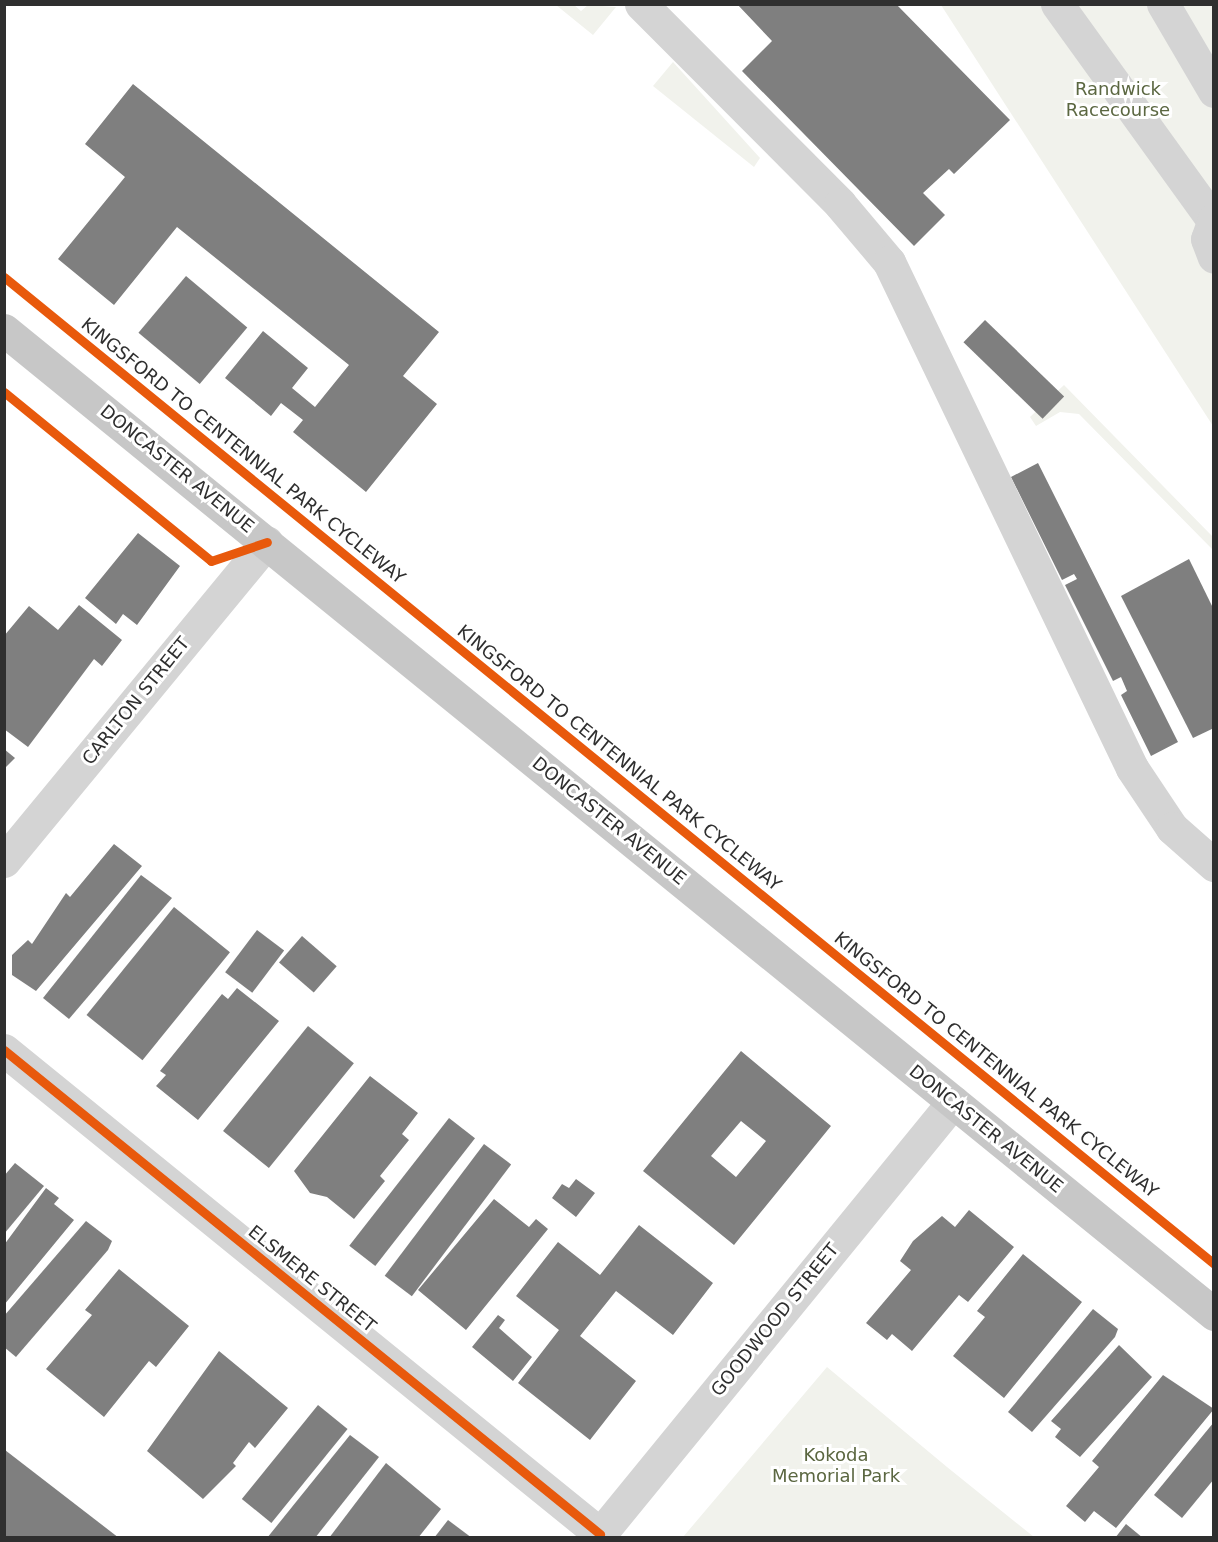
<!DOCTYPE html>
<style>
body{margin:0}
#map{position:relative;width:1218px;height:1542px;overflow:hidden;background:#fff;font-family:"DejaVu Sans",sans-serif}
div>[style]{position:absolute}
.green>*{inset:0;background:#f1f2ec}
.building>*{inset:0;background:#7f7f7f;transform-origin:0 0}
.minor>*{height:33px;margin:-16.5px;padding:0 16.5px;transform-origin:16.5px;border-radius:16.5px;background:#d4d4d4}
.major>*{height:33px;margin:-16.5px;padding:0 16.5px;transform-origin:16.5px;border-radius:16.5px;background:#c7c7c7}
.cycleway>*{height:9px;margin:-4.5px;padding:0 4.5px;transform-origin:4.5px;border-radius:4.5px;background:#e8590c}
span{translate:-50% -50%;white-space:nowrap;text-align:center;line-height:1.15;-webkit-text-stroke:6px #fff;paint-order:stroke}
.park-label{font-size:18px;color:#5b6741}
.street-label{font-size:18px;color:#2f2f2f}
.frame{position:absolute;inset:0;border:6px solid #2f2f2f;pointer-events:none}
</style>
<div id="map">
<div class="green">
<div style="clip-path:polygon(556px 5px,574px 5px,581px 11px,588px 5px,616px 7px,593px 35px)"></div>
<div style="clip-path:polygon(941px 5px,1213px 5px,1213px 426px)"></div>
<div style="clip-path:polygon(673px 62px,760px 158px,754px 167px,653px 86px)"></div>
<div style="clip-path:polygon(1064px 385px,1213px 537px,1213px 550px,1079px 414px,1060px 412px,1036px 426px,1030px 417px)"></div>
<div style="clip-path:polygon(827px 1367px,947px 1467px,1034px 1537px,683px 1537px)"></div>
</div>
<div class="building">
<div style="clip-path:polygon(737px 4px,896px 4px,1010px 120px,954px 174px,949px 169px,923px 193px,945px 215px,914px 246px,742px 71px,772px 41px)"></div>
<div style="clip-path:polygon(133px 84px,439px 332px,403px 376px,437px 404px,366px 492px,293px 432px,303px 420px,281px 403px,271px 416px,225px 378px,263px 331px,308px 368px,292px 388px,315px 407px,349px 365px,177px 227px,114px 305px,58px 259px,125px 177px,85px 144px)"></div>
<div style="left:186px;top:276px;width:80px;height:74px;rotate:40deg"></div>
<div style="left:985px;top:320px;width:110px;height:31px;rotate:44deg"></div>
<div style="clip-path:polygon(1038px 463px,1178px 742px,1151px 756px,1121px 695px,1127px 691px,1121px 677px,1113px 681px,1065px 585px,1077px 579px,1074px 574px,1062px 580px,1011px 477px)"></div>
<div style="clip-path:polygon(138px 533px,180px 566px,137px 625px,123px 614px,116px 624px,85px 598px)"></div>
<div style="clip-path:polygon(1189px 559px,1214px 610px,1214px 728px,1193px 738px,1121px 596px)"></div>
<div style="clip-path:polygon(79px 605px,122px 640px,102px 666px,94px 659px,28px 747px,4px 729px,4px 636px,29px 606px,58px 630px)"></div>
<div style="clip-path:polygon(4px 749px,15px 758px,4px 769px)"></div>
<div style="clip-path:polygon(114px 844px,142px 866px,36px 991px,12px 975px,12px 955px,28px 940px,32px 944px,66px 893px,70px 897px)"></div>
<div style="clip-path:polygon(141px 875px,172px 898px,69px 1019px,43px 998px)"></div>
<div style="left:174px;top:907px;width:72px;height:139px;rotate:39deg"></div>
<div style="left:257px;top:930px;width:34px;height:53px;rotate:37deg"></div>
<div style="left:302px;top:936px;width:46px;height:35px;rotate:41deg"></div>
<div style="clip-path:polygon(237px 988px,279px 1021px,198px 1120px,156px 1086px,166px 1075px,160px 1071px,222px 994px,228px 999px)"></div>
<div style="left:308px;top:1026px;width:59px;height:135px;rotate:39deg"></div>
<div style="clip-path:polygon(evenodd,741px 1051px,831px 1126px,734px 1245px,643px 1171px,741px 1051px,741px 1121px,766px 1141px,736px 1177px,711px 1156px,741px 1121px)"></div>
<div style="clip-path:polygon(370px 1076px,418px 1113px,402px 1134px,409px 1140px,380px 1176px,385px 1181px,354px 1219px,327px 1197px,310px 1193px,294px 1171px)"></div>
<div style="left:449px;top:1118px;width:33px;height:162px;rotate:38deg"></div>
<div style="left:484px;top:1144px;width:34px;height:165px;rotate:37deg"></div>
<div style="clip-path:polygon(15px 1163px,44px 1186px,4px 1234px,4px 1176px)"></div>
<div style="clip-path:polygon(576px 1179px,595px 1193px,576px 1217px,552px 1198px,562px 1184px,569px 1188px)"></div>
<div style="clip-path:polygon(46px 1188px,59px 1198px,54px 1204px,74px 1220px,4px 1305px,4px 1245px)"></div>
<div style="clip-path:polygon(494px 1199px,529px 1227px,536px 1219px,548px 1229px,466px 1330px,418px 1290px)"></div>
<div style="clip-path:polygon(969px 1210px,1014px 1247px,968px 1302px,959px 1295px,912px 1351px,892px 1334px,887px 1340px,866px 1323px,911px 1270px,900px 1261px,913px 1241px,942px 1216px,955px 1227px)"></div>
<div style="clip-path:polygon(86px 1221px,112px 1241px,108px 1250px,16px 1357px,4px 1347px,4px 1316px)"></div>
<div style="clip-path:polygon(639px 1225px,713px 1283px,673px 1335px,616px 1291px,580px 1336px,636px 1381px,590px 1440px,518px 1383px,559px 1330px,516px 1296px,558px 1242px,600px 1275px)"></div>
<div style="clip-path:polygon(1023px 1254px,1082px 1302px,1004px 1398px,953px 1356px,985px 1317px,977px 1311px)"></div>
<div style="clip-path:polygon(119px 1269px,189px 1326px,156px 1367px,149px 1361px,104px 1417px,46px 1369px,92px 1315px,85px 1310px)"></div>
<div style="clip-path:polygon(1093px 1309px,1118px 1329px,1115px 1337px,1032px 1432px,1008px 1412px)"></div>
<div style="clip-path:polygon(498px 1315px,505px 1320px,499px 1328px,532px 1357px,513px 1381px,472px 1347px)"></div>
<div style="clip-path:polygon(1119px 1345px,1152px 1377px,1080px 1457px,1055px 1437px,1061px 1429px,1051px 1421px)"></div>
<div style="clip-path:polygon(219px 1351px,288px 1408px,255px 1448px,249px 1442px,233px 1463px,236px 1466px,203px 1499px,147px 1451px)"></div>
<div style="clip-path:polygon(1163px 1375px,1214px 1409px,1116px 1528px,1094px 1511px,1085px 1522px,1066px 1506px,1099px 1467px,1092px 1461px)"></div>
<div style="left:318px;top:1405px;width:38px;height:121px;rotate:39deg"></div>
<div style="clip-path:polygon(1214px 1422px,1214px 1479px,1182px 1518px,1154px 1495px)"></div>
<div style="clip-path:polygon(350px 1435px,379px 1457px,315px 1538px,267px 1538px)"></div>
<div style="clip-path:polygon(5px 1450px,119px 1538px,5px 1538px)"></div>
<div style="clip-path:polygon(386px 1463px,441px 1509px,418px 1538px,329px 1538px)"></div>
<div style="clip-path:polygon(448px 1520px,472px 1538px,434px 1538px)"></div>
<div style="clip-path:polygon(1126px 1524px,1143px 1538px,1115px 1538px)"></div>
</div>
<div class="minor">
<div style="left:641px;top:4px;width:282px;rotate:45.1deg"></div>
<div style="left:840px;top:204px;width:76px;rotate:49.8deg"></div>
<div style="left:889px;top:262px;width:561px;rotate:64.35deg"></div>
<div style="left:1132px;top:768px;width:72px;rotate:56.3deg"></div>
<div style="left:1172px;top:828px;width:56px;rotate:41.4deg"></div>
<div style="left:1057px;top:4px;width:266px;rotate:54.2deg"></div>
<div style="left:1163px;top:4px;width:101px;rotate:59.6deg"></div>
<div style="left:1214px;top:219px;width:21px;rotate:109deg"></div>
<div style="left:1207px;top:239px;width:19px;rotate:69deg"></div>
<div style="left:4px;top:861px;width:413px;rotate:-50.5deg"></div>
<div style="left:4px;top:1050px;width:768px;rotate:39.08deg"></div>
<div style="left:597px;top:1538px;width:563px;rotate:-50.77deg"></div>
</div>
<div class="major">
<div style="left:4px;top:330px;width:1560px;rotate:39.12deg"></div>
</div>
<div class="cycleway">
<div style="left:4px;top:277px;width:1561px;rotate:39.2deg"></div>
<div style="left:4px;top:392px;width:267px;rotate:39.2deg"></div>
<div style="left:211px;top:561px;width:59px;rotate:-18.7deg"></div>
<div style="left:4px;top:1050px;width:768px;rotate:39.08deg"></div>
</div>
<div class="park-label">
<span style="left:1118px;top:100px">Randwick<br>Racecourse</span>
<span style="left:836px;top:1466px">Kokoda<br>Memorial Park</span>
</div>
<div class="street-label">
<span style="left:243px;top:451px;rotate:39deg">KINGSFORD TO CENTENNIAL PARK CYCLEWAY</span>
<span style="left:177px;top:469px;rotate:39deg">DONCASTER AVENUE</span>
<span style="left:136px;top:701px;rotate:-51deg">CARLTON STREET</span>
<span style="left:619px;top:758px;rotate:39deg">KINGSFORD TO CENTENNIAL PARK CYCLEWAY</span>
<span style="left:609px;top:821px;rotate:39deg">DONCASTER AVENUE</span>
<span style="left:996px;top:1065px;rotate:39deg">KINGSFORD TO CENTENNIAL PARK CYCLEWAY</span>
<span style="left:986px;top:1129px;rotate:39deg">DONCASTER AVENUE</span>
<span style="left:312px;top:1279px;rotate:39deg">ELSMERE STREET</span>
<span style="left:775px;top:1320px;rotate:-51deg">GOODWOOD STREET</span>
</div>
<div class="frame"></div>
</div>
